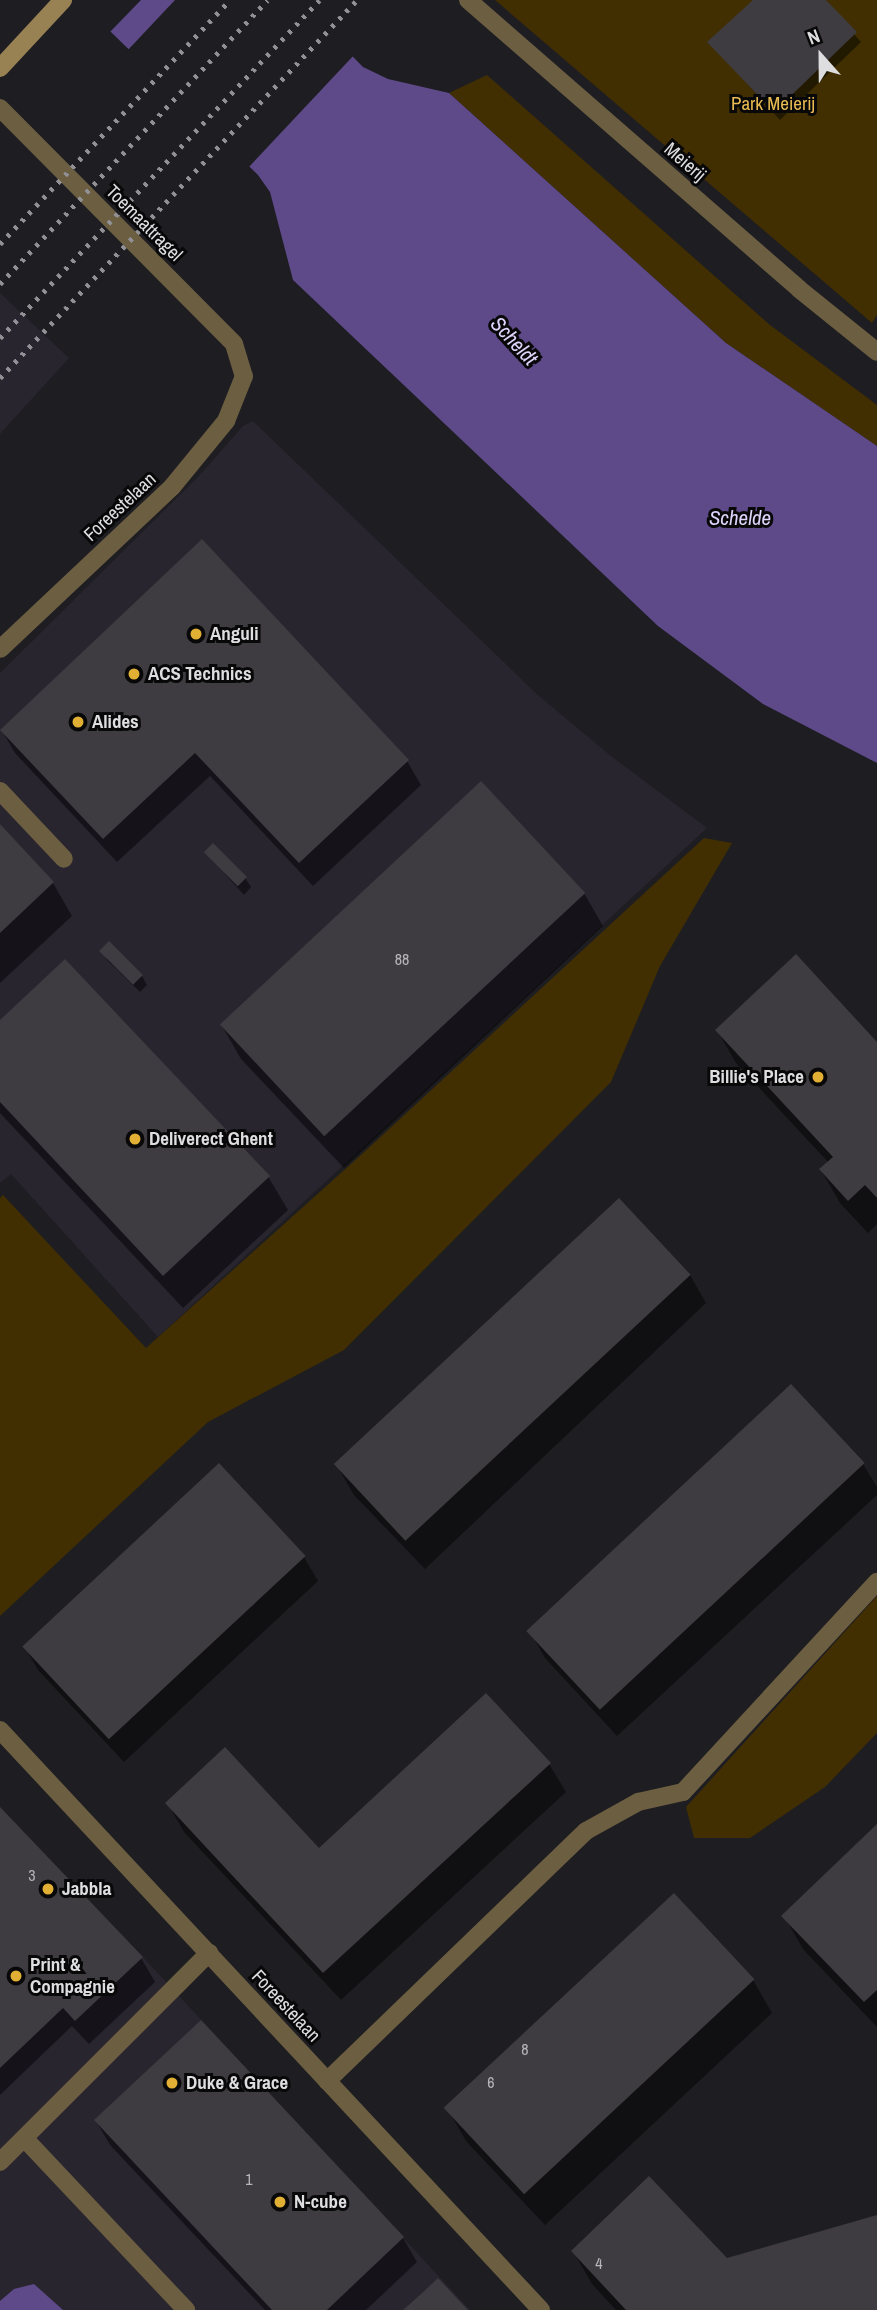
<!DOCTYPE html>
<style>
body{margin:0}
#map{position:relative;width:877px;height:2310px;overflow:hidden;background:#1e1d22;font-family:"Archivo Narrow",sans-serif}
div>[style]{position:absolute}
.built>*{inset:0;background:#28252f}
.green>*{inset:0;background:#412f02}
.water>*{inset:0;background:#5e4a89}
.pier>*{inset:0;background:#1e1d22}
.shadow>*{inset:0;background:#0007}
.building>*{inset:0;background:#3e3c41;transform-origin:0 0}
.lane>*{height:18px;margin:-9px;padding:0 9px;transform-origin:9px;border-radius:9px;background:#6c5e41}
.street>*{height:18px;margin:-9px;padding:0 9px;transform-origin:9px;border-radius:9px;background:#6c5e41}
.secondary>*{height:18px;margin:-9px;padding:0 9px;transform-origin:9px;border-radius:9px;background:#988253}
.rail>*{height:5px;margin-top:-2.5px;transform-origin:0;background:repeating-linear-gradient(90deg,#919195 0 3.5px,transparent 0 10.5px)}
.dots>*{width:19px;height:19px;translate:-50% -50%;box-sizing:border-box;border:4px solid #080809;border-radius:50%}
span{translate:-50% -50%;white-space:nowrap;text-align:center;line-height:1.15;-webkit-text-stroke:6px #080809;paint-order:stroke}
.number-label{font-size:16px;color:#b6b6b9}
.number-label span{-webkit-text-stroke-width:0}
.park-label{font-size:19px;color:#e9bb52}
.street-label{font-size:19px;color:#dedee1}
.poi-label{font-size:19px;color:#dedee1;font-weight:700}
.left{translate:0 -50%;text-align:left}
.right{translate:-100% -50%;text-align:right}
.water-label{font-size:21px;color:#dfd5fc;font-style:italic}
.north{position:absolute;left:786px;top:21px;width:70px;height:70px;-webkit-text-stroke:5px #080809;paint-order:stroke;rotate:339deg;font-size:19px;font-weight:700;line-height:28px;text-align:center;color:#dedee1}
.north::after{content:'';display:block;margin:auto;width:24px;height:32px;background:#dedee1;clip-path:polygon(50% 0,100% 100%,50% 72%,0 100%)}
</style>
<div id="map">
<div class="built">
<div style="clip-path:polygon(0 293px,69px 358px,0 434px)"></div>
<div style="clip-path:polygon(253px 421px,539px 696px,611px 756px,707px 828px,158px 1337px,11px 1174px,0 1183px,0 673px,199px 476px,243px 426px)"></div>
<div style="clip-path:polygon(0 1807px,143px 1957px,470px 2310px,0 2310px)"></div>
</div>
<div class="green">
<div style="clip-path:polygon(495px 0,877px 0,877px 315px,872px 323px)"></div>
<div style="clip-path:polygon(487px 75px,770px 325px,877px 405px,877px 446px,726px 343px,449px 93px)"></div>
<div style="clip-path:polygon(704px 838px,732px 843px,660px 966px,611px 1082px,344px 1350px,208px 1422px,0 1616px,0 1198px,3px 1195px,146px 1348px,362px 1154px)"></div>
<div style="clip-path:polygon(877px 1596px,877px 1733px,825px 1787px,750px 1838px,694px 1838px,686px 1807px)"></div>
</div>
<div class="water">
<div style="clip-path:polygon(78px 0,297px 0,363px 67px,388px 79px,449px 93px,726px 343px,877px 446px,877px 763px,763px 704px,658px 626px,293px 280px,270px 192px,258px 175px)"></div>
<div style="clip-path:polygon(34px 2284px,63px 2310px,0 2310px,0 2301px,14px 2289px)"></div>
</div>
<div class="pier">
<div style="clip-path:polygon(75px 0,141px 0,108px 34px)"></div>
<div style="clip-path:polygon(175px 0,302px 0,355px 54px,247px 169px,126px 52px)"></div>
</div>
<div class="shadow">
<div style="clip-path:polygon(755px 0,824px 0,861px 42px,780px 120px,710px 42px)"></div>
<div style="clip-path:polygon(1px 729px,407px 761px,421px 785px,313px 886px,210px 776px,117px 862px,15px 753px)"></div>
<div style="clip-path:polygon(0 826px,53px 883px,72px 916px,0 983px)"></div>
<div style="clip-path:polygon(206px 853px,245px 878px,251px 887px,244px 895px)"></div>
<div style="clip-path:polygon(584px 893px,603px 926px,344px 1168px,241px 1059px,222px 1026px)"></div>
<div style="clip-path:polygon(109px 944px,142px 976px,147px 985px,140px 992px,107px 960px,102px 951px)"></div>
<div style="clip-path:polygon(65px 961px,269px 1178px,288px 1210px,183px 1308px,0 1113px,0 1022px)"></div>
<div style="clip-path:polygon(717px 1030px,877px 1044px,877px 1224px,868px 1233px,840px 1203px,821px 1170px,829px 1163px,736px 1063px)"></div>
<div style="clip-path:polygon(690px 1275px,706px 1303px,425px 1569px,354px 1495px,337px 1466px)"></div>
<div style="clip-path:polygon(863px 1464px,877px 1487px,877px 1495px,617px 1736px,545px 1658px,529px 1630px)"></div>
<div style="clip-path:polygon(304px 1557px,318px 1581px,124px 1762px,38px 1670px,24px 1646px)"></div>
<div style="clip-path:polygon(549px 1764px,566px 1792px,341px 2000px,184px 1832px,168px 1804px,319px 1851px)"></div>
<div style="clip-path:polygon(0 1810px,141px 1958px,155px 1982px,89px 2044px,72px 2026px,0 2095px)"></div>
<div style="clip-path:polygon(877px 1827px,877px 2027px,803px 1949px,784px 1916px)"></div>
<div style="clip-path:polygon(753px 1980px,772px 2013px,545px 2225px,466px 2141px,447px 2108px)"></div>
<div style="clip-path:polygon(201px 2023px,403px 2238px,417px 2262px,366px 2310px,265px 2310px,110px 2145px,96px 2121px)"></div>
<div style="clip-path:polygon(877px 2216px,877px 2310px,616px 2310px,592px 2284px,573px 2251px,727px 2260px)"></div>
</div>
<div class="building">
<div style="clip-path:polygon(753px 0,826px 0,857px 32px,774px 112px,707px 42px)"></div>
<div style="clip-path:polygon(202px 539px,409px 760px,299px 863px,195px 753px,103px 839px,0 730px)"></div>
<div style="left:481px;top:781px;width:153px;height:357px;rotate:47deg"></div>
<div style="clip-path:polygon(0 824px,54px 882px,0 933px)"></div>
<div style="left:213px;top:843px;width:48px;height:13px;rotate:45deg"></div>
<div style="left:109px;top:941px;width:48px;height:14px;rotate:45deg"></div>
<div style="clip-path:polygon(796px 954px,877px 1042px,877px 1198px,865px 1185px,848px 1201px,819px 1169px,833px 1157px,715px 1030px)"></div>
<div style="clip-path:polygon(65px 959px,270px 1176px,163px 1276px,0 1102px,0 1020px)"></div>
<div style="left:619px;top:1198px;width:105px;height:390px;rotate:47deg"></div>
<div style="left:791px;top:1384px;width:108px;height:362px;rotate:47deg"></div>
<div style="left:219px;top:1463px;width:127px;height:269px;rotate:47deg"></div>
<div style="clip-path:polygon(486px 1693px,551px 1763px,323px 1973px,165px 1803px,225px 1747px,319px 1848px)"></div>
<div style="clip-path:polygon(0 1807px,143px 1957px,75px 2021px,63px 2008px,0 2068px)"></div>
<div style="clip-path:polygon(877px 1824px,877px 1990px,864px 2002px,781px 1916px)"></div>
<div style="left:674px;top:1893px;width:118px;height:315px;rotate:47deg"></div>
<div style="clip-path:polygon(201px 2020px,404px 2237px,327px 2310px,272px 2310px,94px 2120px)"></div>
<div style="clip-path:polygon(649px 2176px,727px 2258px,877px 2215px,877px 2310px,626px 2310px,571px 2251px)"></div>
<div style="clip-path:polygon(438px 2278px,468px 2310px,403px 2310px,421px 2294px)"></div>
</div>
<div class="lane">
<div style="left:0;top:791px;width:93px;rotate:46.7deg"></div>
<div style="left:327px;top:2081px;width:360px;rotate:-44deg"></div>
<div style="left:586px;top:1831px;width:60px;rotate:-29.1deg"></div>
<div style="left:638px;top:1802px;width:46px;rotate:-12.5deg"></div>
<div style="left:683px;top:1792px;width:286px;rotate:-47.3deg"></div>
<div style="left:25px;top:2139px;width:235px;rotate:46.7deg"></div>
<div style="left:0;top:2162px;width:296px;rotate:-45deg"></div>
</div>
<div class="street">
<div style="left:468px;top:0;width:439px;rotate:41.1deg"></div>
<div style="left:799px;top:289px;width:100px;rotate:38.9deg"></div>
<div style="left:0;top:108px;width:332px;rotate:45.2deg"></div>
<div style="left:234px;top:344px;width:34px;rotate:73deg"></div>
<div style="left:244px;top:376px;width:48px;rotate:111.8deg"></div>
<div style="left:226px;top:421px;width:85px;rotate:129.3deg"></div>
<div style="left:172px;top:487px;width:236px;rotate:136.7deg"></div>
<div style="left:0;top:1730px;width:793px;rotate:46.99deg"></div>
</div>
<div class="secondary">
<div style="left:0;top:68px;width:93px;rotate:-47.2deg"></div>
</div>
<div class="rail">
<div style="left:0;top:244px;width:335px;rotate:-46.7deg"></div>
<div style="left:0;top:284px;width:390px;rotate:-46.7deg"></div>
<div style="left:0;top:338px;width:465px;rotate:-46.6deg"></div>
<div style="left:0;top:378px;width:520px;rotate:-46.64deg"></div>
</div>
<div class="dots">
<div style="left:196px;top:634px;background:#e1af34"></div>
<div style="left:134px;top:674px;background:#e1af34"></div>
<div style="left:78px;top:722px;background:#e1af34"></div>
<div style="left:818px;top:1077px;background:#e1af34"></div>
<div style="left:135px;top:1139px;background:#e1af34"></div>
<div style="left:48px;top:1889px;background:#e1af34"></div>
<div style="left:16px;top:1976px;background:#e1af34"></div>
<div style="left:172px;top:2083px;background:#e1af34"></div>
<div style="left:280px;top:2202px;background:#e1af34"></div>
</div>
<div class="number-label">
<span style="left:402px;top:959px">88</span>
<span style="left:32px;top:1875px">3</span>
<span style="left:525px;top:2049px">8</span>
<span style="left:491px;top:2082px">6</span>
<span style="left:249px;top:2179px">1</span>
<span style="left:599px;top:2263px">4</span>
</div>
<div class="park-label">
<span style="left:773px;top:104px">Park Meierij</span>
</div>
<div class="street-label">
<span style="left:685px;top:162px;rotate:41deg">Meierij</span>
<span style="left:144px;top:223px;rotate:45deg">Toemaattragel</span>
<span style="left:120px;top:507px;rotate:-43deg">Foreestelaan</span>
<span style="left:286px;top:2006px;rotate:47deg">Foreestelaan</span>
</div>
<div class="poi-label">
<span class="left" style="left:210px;top:634px">Anguli</span>
<span class="left" style="left:148px;top:674px">ACS Technics</span>
<span class="left" style="left:92px;top:722px">Alides</span>
<span class="right" style="left:804px;top:1077px">Billie's Place</span>
<span class="left" style="left:149px;top:1139px">Deliverect Ghent</span>
<span class="left" style="left:62px;top:1889px">Jabbla</span>
<span class="left" style="left:30px;top:1976px">Print &amp;<br>Compagnie</span>
<span class="left" style="left:186px;top:2083px">Duke &amp; Grace</span>
<span class="left" style="left:294px;top:2202px">N-cube</span>
</div>
<div class="water-label">
<span style="left:514px;top:341px;rotate:47deg">Scheldt</span>
<span style="left:740px;top:518px">Schelde</span>
</div>
<div class="north">N</div>
</div>
